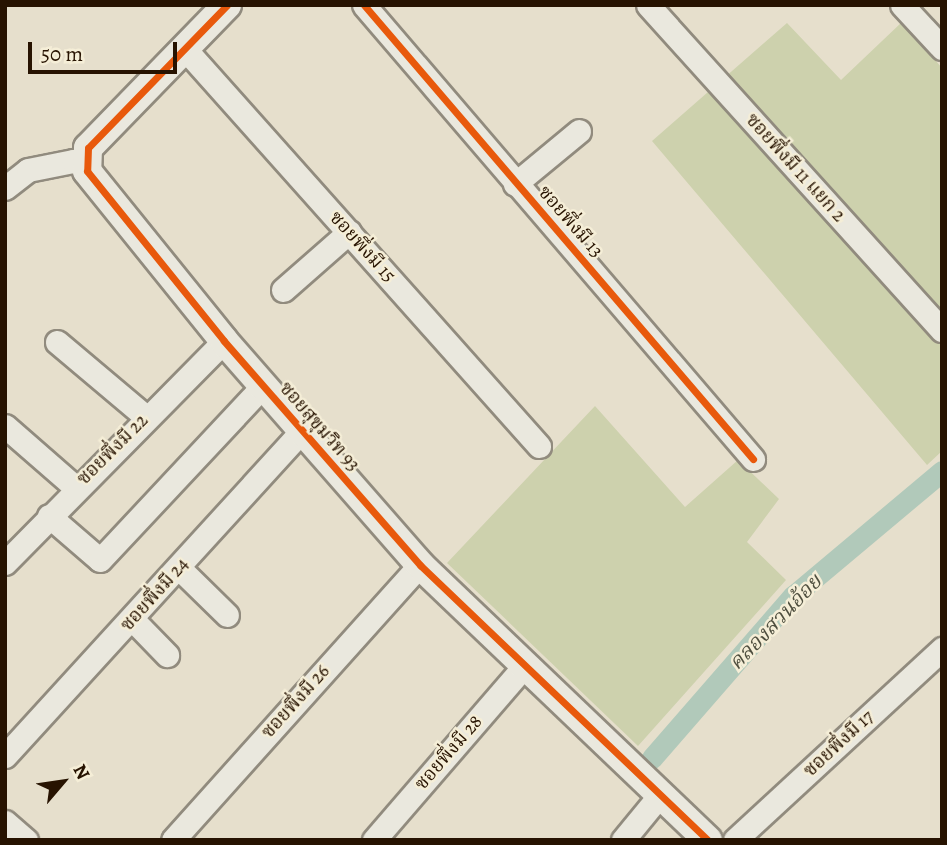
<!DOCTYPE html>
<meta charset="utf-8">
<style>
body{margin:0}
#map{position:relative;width:947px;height:845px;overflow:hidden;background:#e6dfcc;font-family:Alegreya,"Noto Serif Thai",serif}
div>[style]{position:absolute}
.green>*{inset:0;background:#cdd1ad}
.canal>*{height:21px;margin:-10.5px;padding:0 10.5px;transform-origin:10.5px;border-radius:10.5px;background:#b1c9ba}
.roads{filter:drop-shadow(2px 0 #918b7e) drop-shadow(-2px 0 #918b7e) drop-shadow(0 2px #918b7e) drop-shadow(0 -2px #918b7e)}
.minor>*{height:23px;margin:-11.5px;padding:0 11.5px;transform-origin:11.5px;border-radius:11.5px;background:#eae8de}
.tertiary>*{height:28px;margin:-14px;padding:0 14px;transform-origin:14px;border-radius:14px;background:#eae8de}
.cycleway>*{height:7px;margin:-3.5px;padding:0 3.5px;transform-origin:3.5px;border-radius:3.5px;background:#e8590c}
span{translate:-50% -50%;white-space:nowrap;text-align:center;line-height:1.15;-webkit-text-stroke:5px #f5eed7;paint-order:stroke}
.street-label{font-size:19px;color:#271301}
.water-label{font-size:21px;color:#4f4f3f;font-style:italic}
.frame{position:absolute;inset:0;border:7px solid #271301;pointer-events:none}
.north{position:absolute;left:28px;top:747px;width:70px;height:70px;-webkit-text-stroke:5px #f5eed7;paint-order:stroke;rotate:61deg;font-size:19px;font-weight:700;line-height:28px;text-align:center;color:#271301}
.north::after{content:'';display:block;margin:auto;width:24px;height:32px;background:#271301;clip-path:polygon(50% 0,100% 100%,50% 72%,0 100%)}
.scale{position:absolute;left:28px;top:42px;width:149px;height:32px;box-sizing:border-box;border:4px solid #271301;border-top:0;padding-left:9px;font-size:21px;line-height:24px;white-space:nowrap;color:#271301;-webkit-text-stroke:5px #f5eed7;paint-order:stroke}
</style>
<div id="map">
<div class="green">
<div style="clip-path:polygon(902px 22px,942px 68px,942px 451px,927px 465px,652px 141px,787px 23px,841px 80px)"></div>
<div style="clip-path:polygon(595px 406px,685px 507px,738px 460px,779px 499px,747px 542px,786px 580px,638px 746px,447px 563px)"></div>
</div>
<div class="canal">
<div style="left:652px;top:758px;width:215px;rotate:-49deg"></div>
<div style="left:793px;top:596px;width:194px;rotate:-40deg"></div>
</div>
<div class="roads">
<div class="minor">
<div style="left:364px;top:5px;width:598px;rotate:49.41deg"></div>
<div style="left:648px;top:5px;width:438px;rotate:47.9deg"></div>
<div style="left:902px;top:5px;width:59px;rotate:47.1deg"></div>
<div style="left:185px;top:49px;width:532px;rotate:48.28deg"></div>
<div style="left:515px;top:184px;width:83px;rotate:-39.6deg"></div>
<div style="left:5px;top:188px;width:29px;rotate:-38deg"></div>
<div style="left:28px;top:170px;width:46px;rotate:-11.3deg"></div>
<div style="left:73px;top:161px;width:12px;rotate:14deg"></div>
<div style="left:283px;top:290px;width:88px;rotate:-41.3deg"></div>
<div style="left:57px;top:342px;width:116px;rotate:40.1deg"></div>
<div style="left:5px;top:426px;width:93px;rotate:41.1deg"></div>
<div style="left:49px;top:516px;width:67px;rotate:40.8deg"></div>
<div style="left:100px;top:560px;width:238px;rotate:-46.9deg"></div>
<div style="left:5px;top:563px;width:312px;rotate:-45.4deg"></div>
<div style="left:179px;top:568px;width:67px;rotate:44.4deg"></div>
<div style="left:133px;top:620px;width:49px;rotate:45.8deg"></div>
<div style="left:5px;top:756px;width:440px;rotate:-47.6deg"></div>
<div style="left:5px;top:822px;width:28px;rotate:41deg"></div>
<div style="left:173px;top:840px;width:370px;rotate:-48.1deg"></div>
<div style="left:374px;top:840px;width:230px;rotate:-49.2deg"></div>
<div style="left:623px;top:840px;width:58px;rotate:-50.6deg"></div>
<div style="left:735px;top:840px;width:282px;rotate:-42.7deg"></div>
</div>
<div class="tertiary">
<div style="left:227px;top:5px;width:199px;rotate:134.2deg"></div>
<div style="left:88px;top:148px;width:23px;rotate:92deg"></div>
<div style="left:87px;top:171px;width:218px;rotate:51.1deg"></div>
<div style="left:224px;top:341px;width:298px;rotate:48.8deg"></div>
<div style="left:420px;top:565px;width:398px;rotate:43.7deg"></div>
</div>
</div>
<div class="cycleway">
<div style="left:227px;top:5px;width:199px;rotate:134.2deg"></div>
<div style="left:88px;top:148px;width:23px;rotate:92deg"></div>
<div style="left:87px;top:171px;width:218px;rotate:51.1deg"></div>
<div style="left:224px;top:341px;width:298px;rotate:48.8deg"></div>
<div style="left:420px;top:565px;width:398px;rotate:43.7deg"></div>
<div style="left:364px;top:5px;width:598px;rotate:49.41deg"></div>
</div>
<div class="street-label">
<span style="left:795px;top:168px;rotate:48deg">ซอยพึ่งมี 11 แยก 2</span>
<span style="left:570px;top:222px;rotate:49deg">ซอยพึ่งมี 13</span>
<span style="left:362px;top:247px;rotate:48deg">ซอยพึ่งมี 15</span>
<span style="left:319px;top:427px;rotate:49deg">ซอยสุขุมวิท 93</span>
<span style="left:113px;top:450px;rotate:-45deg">ซอยพึ่งมี 22</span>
<span style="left:155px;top:595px;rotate:-48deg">ซอยพึ่งมี 24</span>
<span style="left:296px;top:702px;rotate:-48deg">ซอยพึ่งมี 26</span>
<span style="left:839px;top:744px;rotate:-43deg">ซอยพึ่งมี 17</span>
<span style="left:449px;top:753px;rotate:-49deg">ซอยพึ่งมี 28</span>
</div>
<div class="water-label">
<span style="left:775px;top:622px;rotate:-46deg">คลองสวนอ้อย</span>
</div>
<div class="frame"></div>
<div class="north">N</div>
<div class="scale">50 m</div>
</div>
